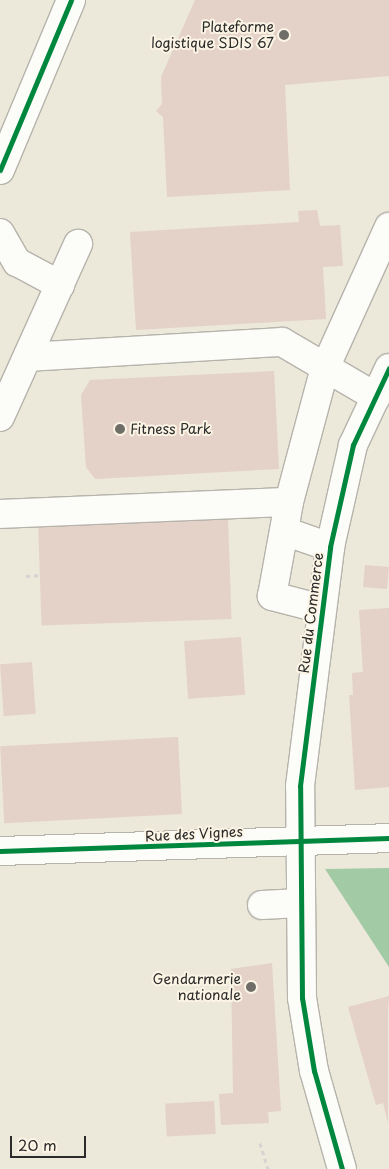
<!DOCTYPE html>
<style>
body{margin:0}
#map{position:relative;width:389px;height:1169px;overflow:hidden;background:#ece8da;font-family:"Playpen Sans",sans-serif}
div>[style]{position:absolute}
.forest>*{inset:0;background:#a2caa5}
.building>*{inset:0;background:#e4d1c8;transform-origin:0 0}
.path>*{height:3px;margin-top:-1.5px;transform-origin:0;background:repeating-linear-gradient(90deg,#d4d4d0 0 4px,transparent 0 8px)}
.roads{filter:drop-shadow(1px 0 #b6b3ab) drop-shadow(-1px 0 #b6b3ab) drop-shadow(0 1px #b6b3ab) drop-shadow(0 -1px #b6b3ab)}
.minor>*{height:28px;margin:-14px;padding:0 14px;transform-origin:14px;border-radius:14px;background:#fcfcf9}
.major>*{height:28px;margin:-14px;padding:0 14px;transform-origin:14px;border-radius:14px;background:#fcfcf9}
.cycleway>*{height:5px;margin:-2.5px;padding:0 2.5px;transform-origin:2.5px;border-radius:2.5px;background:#00873e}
.dots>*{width:14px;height:14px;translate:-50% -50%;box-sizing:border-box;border:2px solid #fcf5e5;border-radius:50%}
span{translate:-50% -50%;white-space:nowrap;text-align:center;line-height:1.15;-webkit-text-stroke:4px #fcf5e5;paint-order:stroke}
.poi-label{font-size:14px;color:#2b2b2b}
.right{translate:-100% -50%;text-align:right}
.left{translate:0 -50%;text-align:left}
.street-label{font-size:14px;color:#2b2b2b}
.scale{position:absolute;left:10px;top:1136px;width:76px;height:22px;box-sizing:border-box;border:2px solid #2b2b2b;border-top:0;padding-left:6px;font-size:15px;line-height:18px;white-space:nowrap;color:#2b2b2b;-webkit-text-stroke:4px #fcf5e5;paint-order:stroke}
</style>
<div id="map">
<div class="forest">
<div style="clip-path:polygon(389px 868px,389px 967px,325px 869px)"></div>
</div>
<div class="building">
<div style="clip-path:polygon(195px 0,389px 0,389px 76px,285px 85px,290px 190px,167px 197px,163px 117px,156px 111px,162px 104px,161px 77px)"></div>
<div style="clip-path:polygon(317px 210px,320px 226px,340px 225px,343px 266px,323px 267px,326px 319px,136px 330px,130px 232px,299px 222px,298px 211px)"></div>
<div style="clip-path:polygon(274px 371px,279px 469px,95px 479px,86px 467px,81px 395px,90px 380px)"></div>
<div style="left:228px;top:519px;width:100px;height:190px;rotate:88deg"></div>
<div style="left:365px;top:565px;width:24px;height:22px;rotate:5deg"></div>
<div style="clip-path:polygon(389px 608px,389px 787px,355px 790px,349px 695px,353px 695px,352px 673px,363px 672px,359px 610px)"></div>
<div style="left:241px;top:637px;width:58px;height:57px;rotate:86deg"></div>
<div style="left:32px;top:662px;width:52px;height:32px;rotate:86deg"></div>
<div style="left:178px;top:737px;width:77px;height:178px;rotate:87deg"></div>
<div style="clip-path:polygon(272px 963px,281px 1111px,268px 1112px,269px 1123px,221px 1125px,219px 1094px,233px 1093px,231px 969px)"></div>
<div style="clip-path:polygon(389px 996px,388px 1010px,388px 1123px,383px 1103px,376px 1105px,348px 1007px)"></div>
<div style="left:214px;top:1101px;width:33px;height:49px;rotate:87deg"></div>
</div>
<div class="path">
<div style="left:26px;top:576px;width:14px;rotate:-4deg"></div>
<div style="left:260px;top:1143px;width:27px;rotate:73deg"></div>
</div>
<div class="roads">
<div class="minor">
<div style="left:0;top:233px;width:34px;rotate:60deg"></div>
<div style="left:17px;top:262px;width:49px;rotate:28.1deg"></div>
<div style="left:28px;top:357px;width:254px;rotate:-3.4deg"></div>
<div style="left:282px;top:342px;width:109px;rotate:30.3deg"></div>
<div style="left:0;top:417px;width:190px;rotate:-65.7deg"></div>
<div style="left:0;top:514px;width:289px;rotate:-2.4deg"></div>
<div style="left:284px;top:531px;width:49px;rotate:19.2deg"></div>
<div style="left:322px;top:609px;width:52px;rotate:-165.4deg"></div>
<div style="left:272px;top:596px;width:96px;rotate:-79.7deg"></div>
<div style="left:289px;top:502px;width:139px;rotate:-75deg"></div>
<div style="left:325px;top:368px;width:155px;rotate:-65.6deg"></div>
<div style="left:0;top:851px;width:389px;rotate:-1.9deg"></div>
<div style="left:262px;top:905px;width:38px;rotate:-3deg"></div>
<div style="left:342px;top:1169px;width:102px;rotate:-105.9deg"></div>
<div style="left:314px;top:1071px;width:74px;rotate:-99.3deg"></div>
<div style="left:302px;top:998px;width:212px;rotate:-90.5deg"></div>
<div style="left:300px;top:786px;width:241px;rotate:-82.8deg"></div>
<div style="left:330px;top:547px;width:105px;rotate:-77.3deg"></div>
<div style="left:353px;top:445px;width:85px;rotate:-64.9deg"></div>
</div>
<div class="major">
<div style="left:0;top:170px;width:184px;rotate:-67.3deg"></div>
</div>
</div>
<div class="cycleway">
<div style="left:0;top:170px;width:184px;rotate:-67.3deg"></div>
<div style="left:0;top:851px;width:389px;rotate:-1.9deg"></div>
<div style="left:342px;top:1169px;width:102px;rotate:-105.9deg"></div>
<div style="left:314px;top:1071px;width:74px;rotate:-99.3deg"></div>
<div style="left:302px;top:998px;width:212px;rotate:-90.5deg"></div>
<div style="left:300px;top:786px;width:241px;rotate:-82.8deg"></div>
<div style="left:330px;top:547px;width:105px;rotate:-77.3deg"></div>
<div style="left:353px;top:445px;width:85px;rotate:-64.9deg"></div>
</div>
<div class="dots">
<div style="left:284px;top:35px;background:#6f6d68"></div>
<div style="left:120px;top:429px;background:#6f6d68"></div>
<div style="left:251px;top:987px;background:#6f6d68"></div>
</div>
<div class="poi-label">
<span class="right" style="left:274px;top:35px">Plateforme<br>logistique SDIS 67</span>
<span class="left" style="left:130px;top:429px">Fitness Park</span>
<span class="right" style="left:241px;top:987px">Gendarmerie<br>nationale</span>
</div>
<div class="street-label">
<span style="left:311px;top:613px;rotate:-83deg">Rue du Commerce</span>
<span style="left:194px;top:834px;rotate:-3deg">Rue des Vignes</span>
</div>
<div class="scale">20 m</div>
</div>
